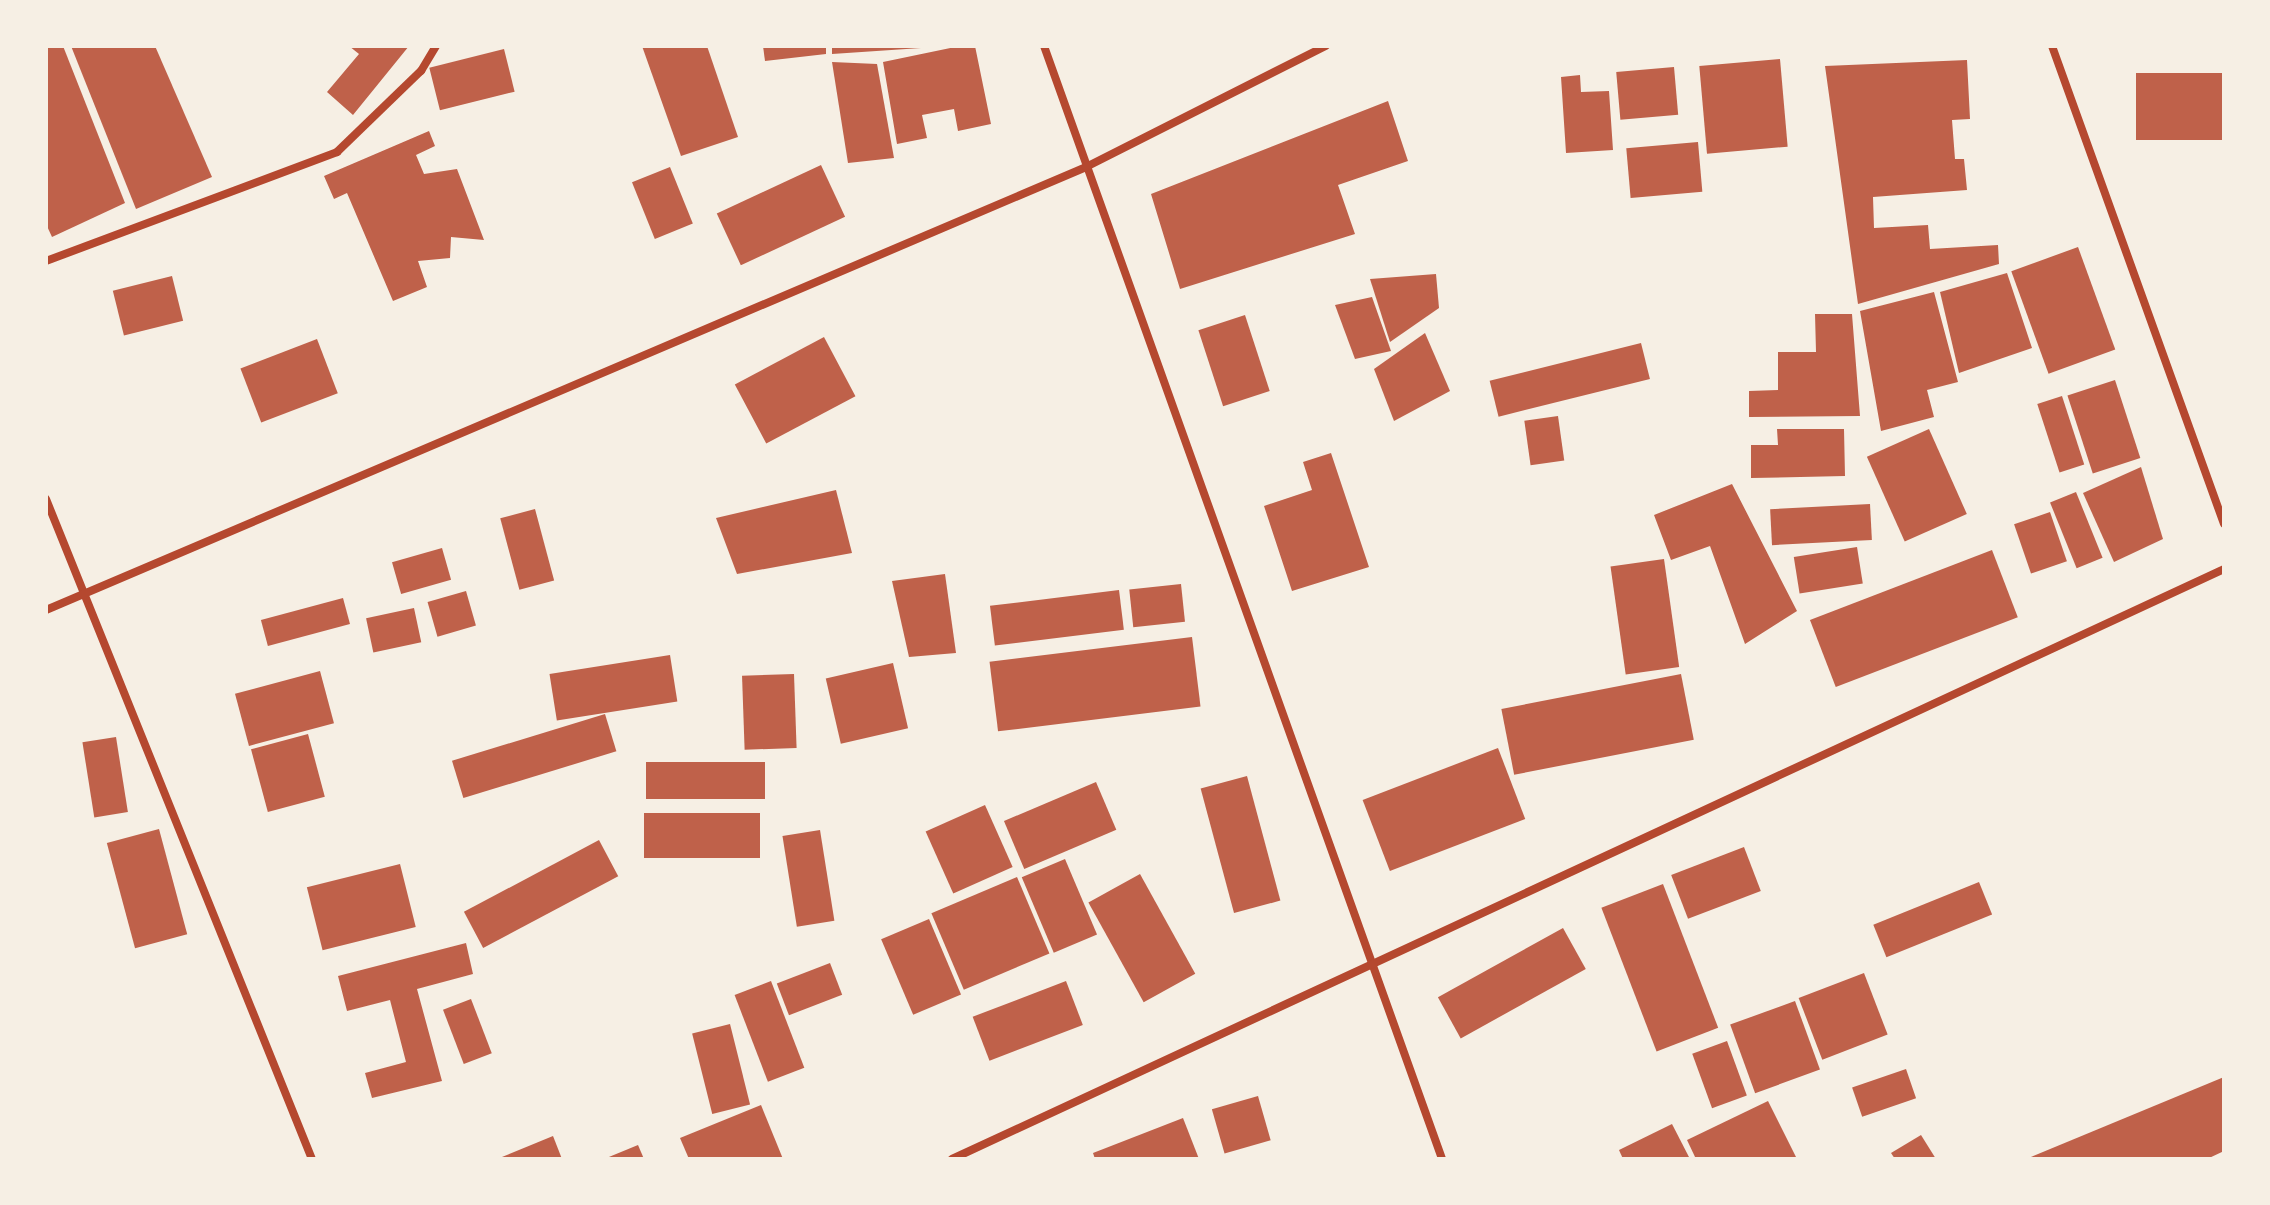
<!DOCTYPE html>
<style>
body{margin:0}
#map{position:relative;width:2270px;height:1205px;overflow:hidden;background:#f6efe4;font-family:Signika,sans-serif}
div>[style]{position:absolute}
.building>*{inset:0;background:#bf614a;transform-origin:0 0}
.minor>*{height:8px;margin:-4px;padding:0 4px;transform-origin:4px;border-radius:4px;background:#b5482f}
span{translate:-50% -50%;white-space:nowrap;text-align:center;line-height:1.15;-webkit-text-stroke:8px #f6efe4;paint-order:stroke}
.frame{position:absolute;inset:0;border:48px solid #f6efe4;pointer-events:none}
</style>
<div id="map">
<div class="building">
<div style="clip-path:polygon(46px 46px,63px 46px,125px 203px,52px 237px,46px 224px)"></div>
<div style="clip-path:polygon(71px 46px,155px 46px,212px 177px,136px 209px)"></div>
<div style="clip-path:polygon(349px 46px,409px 46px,353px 115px,327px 92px,359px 54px)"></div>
<div style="clip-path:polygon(642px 46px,707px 46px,738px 137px,681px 156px)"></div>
<div style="clip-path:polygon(763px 46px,826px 46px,826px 54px,765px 61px)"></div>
<div style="clip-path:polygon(832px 46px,921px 46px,921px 48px,832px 54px)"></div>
<div style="clip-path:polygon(960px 46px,975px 46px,991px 124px,958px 131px,954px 109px,922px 115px,927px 138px,897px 144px,883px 62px)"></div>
<div style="left:504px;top:49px;width:44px;height:77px;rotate:76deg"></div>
<div style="left:1780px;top:59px;width:88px;height:81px;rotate:85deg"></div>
<div style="clip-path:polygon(1967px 60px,1970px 119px,1952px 120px,1955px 159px,1964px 159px,1967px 190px,1873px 197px,1874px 228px,1928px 225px,1930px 249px,1998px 245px,1999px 264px,1858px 304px,1825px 66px)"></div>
<div style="clip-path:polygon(832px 62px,877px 64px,894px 158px,848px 163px)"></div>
<div style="left:1674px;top:67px;width:48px;height:58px;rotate:85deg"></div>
<div style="left:2224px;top:73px;width:67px;height:88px;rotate:90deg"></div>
<div style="clip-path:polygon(1580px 75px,1581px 92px,1609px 91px,1613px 150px,1566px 153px,1561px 77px)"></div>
<div style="clip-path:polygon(1388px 101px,1408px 161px,1338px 185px,1355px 234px,1180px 289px,1151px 194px)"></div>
<div style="clip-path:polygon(429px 131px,435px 146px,416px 155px,424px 174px,457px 169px,484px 240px,451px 237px,450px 258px,418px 261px,427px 287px,393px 301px,347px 193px,334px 199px,324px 176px)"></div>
<div style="left:1698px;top:142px;width:50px;height:72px;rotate:85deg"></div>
<div style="left:821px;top:165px;width:57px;height:115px;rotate:65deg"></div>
<div style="left:670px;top:167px;width:61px;height:41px;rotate:68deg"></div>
<div style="left:2078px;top:247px;width:109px;height:71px;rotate:70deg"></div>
<div style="clip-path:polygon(2007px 273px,2032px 348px,1959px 373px,1940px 292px)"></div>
<div style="clip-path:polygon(1436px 274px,1439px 308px,1390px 342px,1370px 279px)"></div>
<div style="left:172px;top:276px;width:46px;height:61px;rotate:76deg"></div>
<div style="clip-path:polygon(1934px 292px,1958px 382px,1927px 390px,1934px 417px,1881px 431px,1860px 311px)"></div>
<div style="clip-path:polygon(1372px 297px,1391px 351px,1355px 359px,1335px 305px)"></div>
<div style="clip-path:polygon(1815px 314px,1852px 314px,1860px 416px,1749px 417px,1749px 391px,1778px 390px,1778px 352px,1816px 352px)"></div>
<div style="left:1245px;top:315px;width:80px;height:49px;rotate:72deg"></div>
<div style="clip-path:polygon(1425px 333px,1450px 391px,1394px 421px,1374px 369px)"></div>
<div style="left:824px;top:337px;width:67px;height:101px;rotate:62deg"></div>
<div style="left:317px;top:339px;width:58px;height:82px;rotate:69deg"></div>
<div style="left:1641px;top:343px;width:37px;height:156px;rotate:76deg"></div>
<div style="left:2115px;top:380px;width:82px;height:50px;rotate:72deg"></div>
<div style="left:2062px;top:396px;width:72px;height:26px;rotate:72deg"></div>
<div style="left:1558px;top:416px;width:45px;height:34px;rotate:82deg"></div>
<div style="clip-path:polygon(1777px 429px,1844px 429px,1845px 476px,1751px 478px,1751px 445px,1778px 445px)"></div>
<div style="left:1929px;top:429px;width:93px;height:68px;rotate:66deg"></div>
<div style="clip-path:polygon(1331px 453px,1369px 567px,1292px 591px,1264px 506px,1312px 490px,1303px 462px)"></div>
<div style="clip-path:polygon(2141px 467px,2163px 539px,2114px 562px,2083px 493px)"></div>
<div style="clip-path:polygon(1732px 484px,1797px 611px,1745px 644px,1710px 546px,1671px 560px,1654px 515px)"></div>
<div style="clip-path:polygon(836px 490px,852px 553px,737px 574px,716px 518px)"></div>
<div style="left:2076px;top:492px;width:71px;height:28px;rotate:68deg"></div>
<div style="left:1870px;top:504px;width:36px;height:100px;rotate:87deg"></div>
<div style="left:535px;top:509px;width:74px;height:36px;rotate:75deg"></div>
<div style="left:2050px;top:512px;width:52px;height:38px;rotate:71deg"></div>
<div style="left:1857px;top:547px;width:37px;height:64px;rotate:81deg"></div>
<div style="left:442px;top:548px;width:33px;height:52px;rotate:74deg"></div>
<div style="left:1992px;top:550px;width:72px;height:195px;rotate:69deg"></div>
<div style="left:1664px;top:559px;width:109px;height:54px;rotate:82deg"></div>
<div style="clip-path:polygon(945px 574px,956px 653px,909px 657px,892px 581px)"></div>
<div style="left:1181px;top:584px;width:38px;height:52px;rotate:84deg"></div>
<div style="left:1119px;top:590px;width:40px;height:130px;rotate:83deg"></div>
<div style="left:466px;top:591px;width:36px;height:40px;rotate:74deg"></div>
<div style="left:343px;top:598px;width:27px;height:85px;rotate:75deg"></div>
<div style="left:414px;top:608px;width:35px;height:49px;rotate:78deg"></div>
<div style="left:1192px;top:637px;width:70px;height:204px;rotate:83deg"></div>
<div style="left:670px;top:655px;width:47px;height:122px;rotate:81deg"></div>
<div style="left:893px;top:663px;width:67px;height:69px;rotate:77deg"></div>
<div style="left:320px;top:671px;width:54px;height:88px;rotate:75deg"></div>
<div style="left:794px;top:674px;width:74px;height:52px;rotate:88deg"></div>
<div style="left:1681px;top:674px;width:67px;height:183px;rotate:79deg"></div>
<div style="left:605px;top:714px;width:39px;height:160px;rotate:73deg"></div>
<div style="left:308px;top:734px;width:65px;height:59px;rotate:75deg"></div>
<div style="left:116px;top:737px;width:76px;height:34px;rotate:81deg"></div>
<div style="left:1498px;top:748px;width:76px;height:145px;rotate:69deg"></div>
<div style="left:646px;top:762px;width:119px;height:37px"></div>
<div style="left:1247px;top:776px;width:129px;height:48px;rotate:75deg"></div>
<div style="left:1096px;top:782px;width:52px;height:100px;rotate:67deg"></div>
<div style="left:985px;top:805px;width:68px;height:65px;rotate:66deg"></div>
<div style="left:644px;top:813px;width:116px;height:45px"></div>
<div style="left:159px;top:829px;width:109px;height:54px;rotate:75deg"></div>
<div style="left:820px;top:830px;width:92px;height:38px;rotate:81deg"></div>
<div style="left:599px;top:840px;width:41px;height:153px;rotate:62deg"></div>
<div style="left:1744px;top:847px;width:47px;height:78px;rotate:69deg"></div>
<div style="left:1065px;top:859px;width:82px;height:47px;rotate:67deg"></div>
<div style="left:400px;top:864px;width:65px;height:96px;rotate:76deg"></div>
<div style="left:1140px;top:874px;width:114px;height:59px;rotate:61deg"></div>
<div style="left:1017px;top:877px;width:83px;height:93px;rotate:67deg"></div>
<div style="left:1979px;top:882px;width:35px;height:114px;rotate:68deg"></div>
<div style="left:1663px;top:884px;width:154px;height:66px;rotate:69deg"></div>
<div style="left:929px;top:919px;width:82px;height:52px;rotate:67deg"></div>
<div style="left:1563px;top:928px;width:47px;height:143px;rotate:61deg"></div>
<div style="clip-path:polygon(466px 943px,473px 974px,417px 989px,442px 1081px,372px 1098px,365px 1073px,406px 1062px,390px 1000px,347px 1011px,338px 976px)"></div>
<div style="left:830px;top:963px;width:34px;height:57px;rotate:69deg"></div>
<div style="left:1864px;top:973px;width:66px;height:70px;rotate:69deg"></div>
<div style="left:771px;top:981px;width:93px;height:39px;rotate:69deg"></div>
<div style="left:1066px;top:981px;width:47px;height:100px;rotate:69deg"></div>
<div style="left:471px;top:999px;width:58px;height:30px;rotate:69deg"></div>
<div style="left:1795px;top:1001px;width:73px;height:69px;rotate:70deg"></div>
<div style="left:730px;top:1024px;width:83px;height:39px;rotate:76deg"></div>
<div style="left:1727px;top:1041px;width:58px;height:37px;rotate:70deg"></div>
<div style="left:1906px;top:1069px;width:31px;height:57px;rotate:71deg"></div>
<div style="clip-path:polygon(2224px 1077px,2224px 1151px,2207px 1159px,2026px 1159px)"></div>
<div style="left:1258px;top:1096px;width:46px;height:48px;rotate:74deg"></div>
<div style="clip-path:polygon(1768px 1101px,1797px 1159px,1696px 1159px,1687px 1140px)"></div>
<div style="clip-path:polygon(761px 1105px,783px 1159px,689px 1159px,680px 1138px)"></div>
<div style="clip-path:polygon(1183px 1118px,1199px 1159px,1095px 1159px,1093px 1153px)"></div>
<div style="clip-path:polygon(1672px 1124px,1690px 1159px,1623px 1159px,1619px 1150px)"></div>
<div style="clip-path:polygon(1921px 1135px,1936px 1159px,1895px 1159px,1891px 1153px)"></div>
<div style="clip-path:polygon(553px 1136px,562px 1159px,497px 1159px)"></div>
<div style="clip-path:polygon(638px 1145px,644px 1159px,604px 1159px)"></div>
</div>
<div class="minor">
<div style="left:1044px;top:46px;width:1182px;rotate:70.32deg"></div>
<div style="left:2052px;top:46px;width:508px;rotate:70.21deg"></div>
<div style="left:46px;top:261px;width:311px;rotate:-20.5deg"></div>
<div style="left:337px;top:152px;width:117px;rotate:-44deg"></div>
<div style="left:421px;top:71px;width:29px;rotate:-59deg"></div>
<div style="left:46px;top:499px;width:712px;rotate:68.05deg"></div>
<div style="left:46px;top:610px;width:1130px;rotate:-23.07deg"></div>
<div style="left:1086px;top:167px;width:269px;rotate:-26.8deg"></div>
<div style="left:952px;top:1159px;width:1402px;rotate:-24.88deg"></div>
</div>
<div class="frame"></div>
</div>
